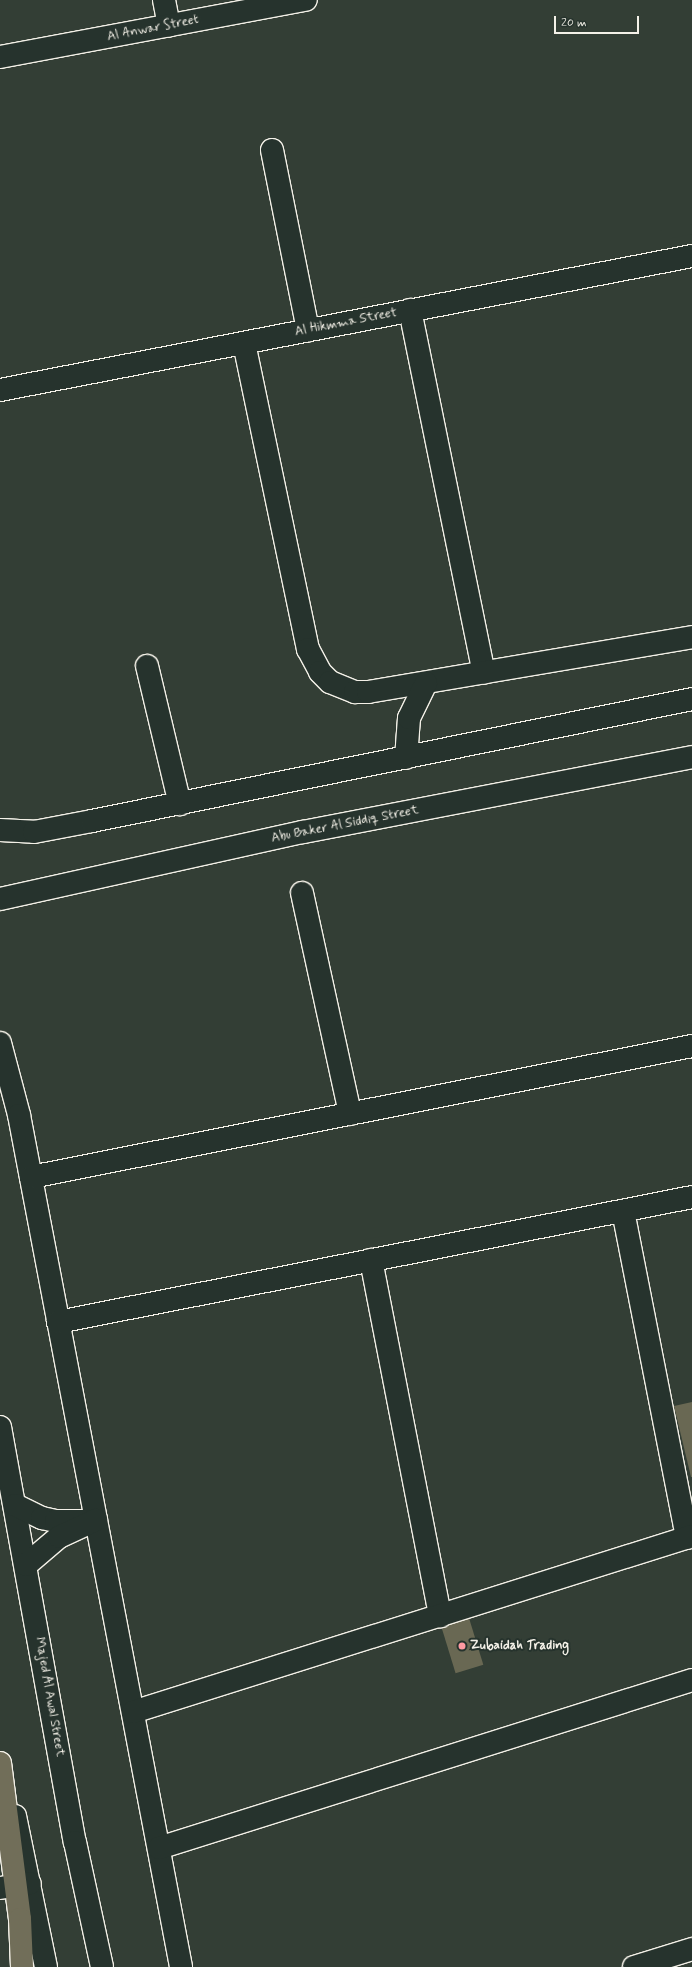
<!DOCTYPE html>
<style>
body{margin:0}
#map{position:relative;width:692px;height:1967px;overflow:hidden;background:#333e35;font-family:Mynerve,sans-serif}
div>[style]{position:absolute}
.building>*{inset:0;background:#696853;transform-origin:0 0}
.roads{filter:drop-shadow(1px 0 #f4f1e8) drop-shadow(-1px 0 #f4f1e8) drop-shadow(0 1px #f4f1e8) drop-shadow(0 -1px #f4f1e8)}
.minor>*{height:22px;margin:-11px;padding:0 11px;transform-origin:11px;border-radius:11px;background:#26332d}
.major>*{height:22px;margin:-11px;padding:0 11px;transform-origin:11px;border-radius:11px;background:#716e59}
.dots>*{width:11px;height:11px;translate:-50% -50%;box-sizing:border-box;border:2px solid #26332d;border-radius:50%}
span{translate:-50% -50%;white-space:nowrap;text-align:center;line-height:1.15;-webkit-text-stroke:4px #26332d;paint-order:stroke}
.street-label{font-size:13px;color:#f4f1e8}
.poi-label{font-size:13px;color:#f4f1e8;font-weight:700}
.left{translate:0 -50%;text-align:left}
.scale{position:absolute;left:554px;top:16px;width:85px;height:18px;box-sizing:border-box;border:2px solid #f4f1e8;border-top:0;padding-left:5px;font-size:12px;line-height:14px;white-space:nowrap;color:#f4f1e8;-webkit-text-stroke:3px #26332d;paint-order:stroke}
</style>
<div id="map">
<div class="building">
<div style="clip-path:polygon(692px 1402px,692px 1477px,691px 1477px,674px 1406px)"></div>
<div style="left:469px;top:1618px;width:49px;height:29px;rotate:73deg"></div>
</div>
<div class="roads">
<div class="minor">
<div style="left:164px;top:0;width:26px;rotate:79deg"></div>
<div style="left:0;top:57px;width:311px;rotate:-10.6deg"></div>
<div style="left:272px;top:150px;width:184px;rotate:78.7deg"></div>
<div style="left:410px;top:310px;width:370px;rotate:78.5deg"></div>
<div style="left:244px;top:343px;width:313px;rotate:78.2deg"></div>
<div style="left:308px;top:649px;width:26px;rotate:62deg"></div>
<div style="left:320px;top:672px;width:14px;rotate:45deg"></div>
<div style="left:330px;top:682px;width:27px;rotate:22deg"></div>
<div style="left:355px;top:692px;width:13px"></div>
<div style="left:368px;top:692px;width:329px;rotate:-9.6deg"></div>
<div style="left:0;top:390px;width:705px;rotate:-10.96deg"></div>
<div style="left:147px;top:666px;width:142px;rotate:76.6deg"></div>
<div style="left:406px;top:758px;width:40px;rotate:-85.7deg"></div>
<div style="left:409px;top:718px;width:39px;rotate:-64deg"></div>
<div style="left:0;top:830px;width:34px;rotate:3deg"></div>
<div style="left:34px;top:832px;width:59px;rotate:-10.7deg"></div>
<div style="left:92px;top:821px;width:612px;rotate:-11.49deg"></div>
<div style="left:302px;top:893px;width:226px;rotate:77.7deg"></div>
<div style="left:0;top:899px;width:310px;rotate:-12.5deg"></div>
<div style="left:303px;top:832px;width:396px;rotate:-10.9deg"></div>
<div style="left:0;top:1043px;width:74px;rotate:75.2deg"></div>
<div style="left:19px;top:1115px;width:867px;rotate:79.23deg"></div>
<div style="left:31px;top:1177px;width:674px;rotate:-11.21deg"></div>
<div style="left:623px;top:1211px;width:333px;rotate:78.9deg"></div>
<div style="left:371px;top:1260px;width:363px;rotate:79deg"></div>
<div style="left:58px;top:1322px;width:646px;rotate:-11.15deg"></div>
<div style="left:0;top:1427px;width:422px;rotate:79.8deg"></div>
<div style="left:75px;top:1842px;width:128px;rotate:77.8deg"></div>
<div style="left:15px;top:1505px;width:30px;rotate:26deg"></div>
<div style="left:42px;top:1518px;width:14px;rotate:12deg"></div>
<div style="left:56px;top:1521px;width:29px"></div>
<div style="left:26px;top:1565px;width:43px;rotate:-40.3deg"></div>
<div style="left:59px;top:1537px;width:41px;rotate:-24.7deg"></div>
<div style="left:133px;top:1712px;width:586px;rotate:-17.48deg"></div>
<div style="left:15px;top:1816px;width:154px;rotate:78.4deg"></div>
<div style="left:159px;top:1848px;width:559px;rotate:-17.49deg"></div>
<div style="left:0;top:1888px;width:30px;rotate:-9deg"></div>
<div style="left:634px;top:1967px;width:61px;rotate:-17.2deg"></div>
</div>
<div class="major">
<div style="left:0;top:1763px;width:157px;rotate:82.7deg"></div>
<div style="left:20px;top:1919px;width:48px;rotate:87.6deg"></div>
</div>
</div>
<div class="dots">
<div style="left:462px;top:1646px;background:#ff9aa2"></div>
</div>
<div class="street-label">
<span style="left:153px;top:29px;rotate:-11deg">Al Anwar Street</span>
<span style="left:346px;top:323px;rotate:-11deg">Al Hikmma Street</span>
<span style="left:345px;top:825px;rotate:-11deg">Abu Baker Al Siddiq Street</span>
<span style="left:49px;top:1697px;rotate:80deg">Majed Al Awal Street</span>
</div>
<div class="poi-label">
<span class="left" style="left:470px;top:1646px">Zubaidah Trading</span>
</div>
<div class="scale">20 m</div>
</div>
